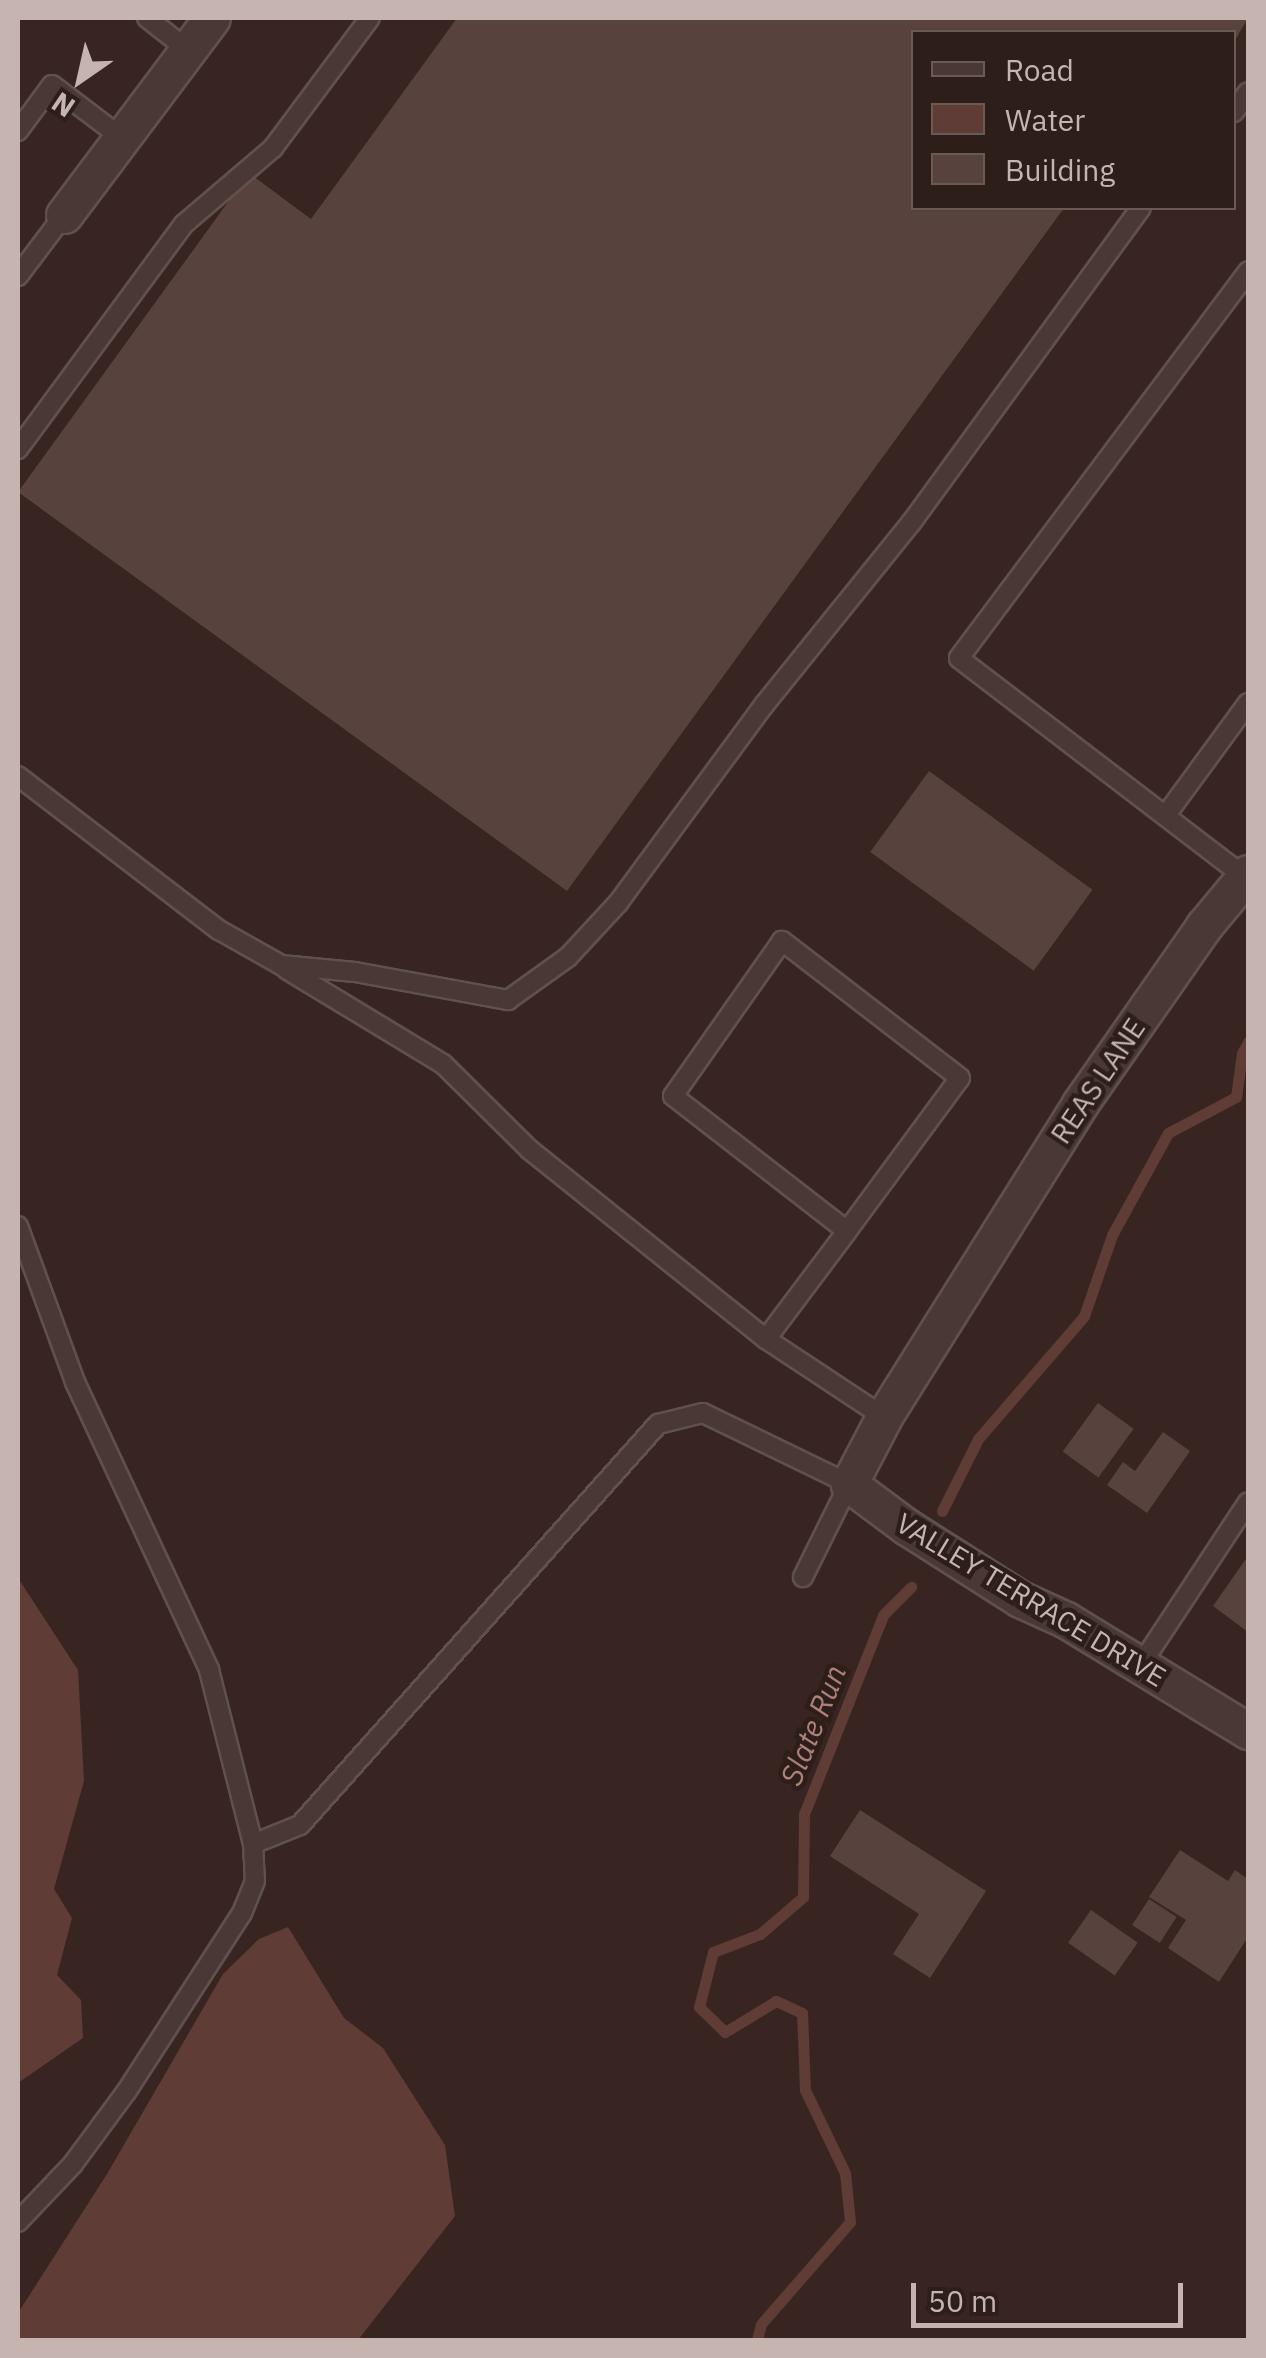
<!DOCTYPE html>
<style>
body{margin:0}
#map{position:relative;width:1266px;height:2358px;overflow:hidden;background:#382521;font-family:"IBM Plex Sans",sans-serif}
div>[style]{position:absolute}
.water>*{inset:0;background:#5f3c35}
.stream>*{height:11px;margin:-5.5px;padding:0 5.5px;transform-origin:5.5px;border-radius:5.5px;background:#5f3c35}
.building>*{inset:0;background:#58423e;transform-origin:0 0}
.roads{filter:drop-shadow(2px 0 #60514d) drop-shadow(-2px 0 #60514d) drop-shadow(0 2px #60514d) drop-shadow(0 -2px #60514d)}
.lane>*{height:18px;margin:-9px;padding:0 9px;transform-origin:9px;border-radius:9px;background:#493835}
.street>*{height:35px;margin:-17.5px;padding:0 17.5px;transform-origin:17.5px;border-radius:17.5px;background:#493835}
span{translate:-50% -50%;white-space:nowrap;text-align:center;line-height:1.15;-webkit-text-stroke:9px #2d1e1a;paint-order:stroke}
.street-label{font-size:28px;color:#c5b4b0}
.water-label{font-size:30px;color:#ad8078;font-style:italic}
.frame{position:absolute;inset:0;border:20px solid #c5b4b0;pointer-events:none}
.legend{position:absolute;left:911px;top:30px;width:325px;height:180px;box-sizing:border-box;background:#2d1e1a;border:2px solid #6a5a56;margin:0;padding:12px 18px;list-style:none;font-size:30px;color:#c5b4b0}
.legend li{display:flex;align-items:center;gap:20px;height:50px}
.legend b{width:50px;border:2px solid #6a5a56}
.north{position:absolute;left:30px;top:30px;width:100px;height:100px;-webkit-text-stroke:8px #2d1e1a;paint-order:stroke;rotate:214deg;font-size:28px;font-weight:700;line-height:40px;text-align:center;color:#c5b4b0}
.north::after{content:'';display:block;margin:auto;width:35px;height:45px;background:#c5b4b0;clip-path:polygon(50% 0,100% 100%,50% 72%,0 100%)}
.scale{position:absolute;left:911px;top:2283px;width:272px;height:45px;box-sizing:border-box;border:5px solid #c5b4b0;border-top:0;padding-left:12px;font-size:30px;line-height:35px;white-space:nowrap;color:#c5b4b0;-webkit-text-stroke:8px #2d1e1a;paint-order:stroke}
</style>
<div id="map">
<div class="water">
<div style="clip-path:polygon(18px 1578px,78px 1670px,84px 1781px,54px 1889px,72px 1918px,57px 1975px,81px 2000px,83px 2038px,18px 2083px)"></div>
<div style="clip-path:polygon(288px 1927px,344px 2018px,383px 2048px,445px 2145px,455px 2216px,358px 2340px,18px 2340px,18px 2313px,107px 2174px,223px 1974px,259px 1939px)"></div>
</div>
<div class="stream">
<div style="left:942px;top:1511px;width:80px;rotate:-63.4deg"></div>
<div style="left:978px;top:1439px;width:162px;rotate:-49.2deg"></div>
<div style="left:1084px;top:1316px;width:86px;rotate:-70.9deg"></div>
<div style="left:1112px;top:1235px;width:116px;rotate:-61.2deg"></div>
<div style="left:1168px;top:1133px;width:77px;rotate:-27.9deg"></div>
<div style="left:1236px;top:1097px;width:44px;rotate:-82.2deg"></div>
<div style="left:1242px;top:1053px;width:13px;rotate:-61deg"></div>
<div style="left:757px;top:2340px;width:16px;rotate:-76deg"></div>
<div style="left:761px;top:2324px;width:135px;rotate:-48.9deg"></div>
<div style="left:850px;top:2222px;width:49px;rotate:-95.8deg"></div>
<div style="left:845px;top:2173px;width:92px;rotate:-115.7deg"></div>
<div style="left:805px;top:2090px;width:77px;rotate:-92.2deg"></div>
<div style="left:802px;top:2013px;width:29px;rotate:-155deg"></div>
<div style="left:776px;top:2001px;width:60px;rotate:148.7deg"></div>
<div style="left:725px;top:2032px;width:36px;rotate:-136deg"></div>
<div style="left:699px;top:2007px;width:57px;rotate:-75.7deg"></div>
<div style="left:713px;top:1952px;width:50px;rotate:-21deg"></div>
<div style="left:760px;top:1934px;width:57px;rotate:-40.7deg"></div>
<div style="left:803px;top:1897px;width:83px;rotate:-89.3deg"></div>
<div style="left:804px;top:1814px;width:214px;rotate:-68.3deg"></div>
<div style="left:883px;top:1615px;width:40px;rotate:-45deg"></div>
</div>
<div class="building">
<div style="clip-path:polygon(457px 18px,1248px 18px,1234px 42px,1234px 32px,914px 32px,914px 208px,1064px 208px,567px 891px,18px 492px,249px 173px,311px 219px)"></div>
<div style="left:929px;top:771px;width:202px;height:100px;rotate:36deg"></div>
<div style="left:1098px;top:1403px;width:44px;height:60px;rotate:36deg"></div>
<div style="clip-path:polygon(1163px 1432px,1190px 1451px,1147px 1513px,1107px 1485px,1123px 1462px,1135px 1471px)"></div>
<div style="clip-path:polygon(1248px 1556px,1248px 1632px,1213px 1606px)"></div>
<div style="clip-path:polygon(860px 1810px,986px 1891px,930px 1978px,893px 1954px,919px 1914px,830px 1856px)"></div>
<div style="clip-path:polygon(1180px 1850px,1228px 1881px,1235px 1870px,1248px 1879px,1248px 1937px,1219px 1982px,1168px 1948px,1186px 1920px,1149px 1897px)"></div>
<div style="left:1149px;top:1899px;width:33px;height:31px;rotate:33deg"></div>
<div style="left:1091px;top:1910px;width:57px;height:40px;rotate:35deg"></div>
</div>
<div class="roads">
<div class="lane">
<div style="left:147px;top:18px;width:52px;rotate:38deg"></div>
<div style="left:1234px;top:112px;width:24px;rotate:-55deg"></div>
<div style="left:18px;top:131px;width:57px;rotate:-53.5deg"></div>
<div style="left:52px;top:85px;width:88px;rotate:37.1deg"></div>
<div style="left:18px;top:276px;width:76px;rotate:-53deg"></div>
<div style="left:18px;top:449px;width:280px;rotate:-53.6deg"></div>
<div style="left:184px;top:224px;width:117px;rotate:-40.5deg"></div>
<div style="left:273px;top:148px;width:162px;rotate:-53.3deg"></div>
<div style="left:18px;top:776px;width:253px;rotate:37.5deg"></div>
<div style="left:219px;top:930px;width:71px;rotate:29.4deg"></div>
<div style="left:281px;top:965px;width:74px;rotate:5.4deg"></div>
<div style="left:355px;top:972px;width:156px;rotate:10.4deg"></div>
<div style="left:508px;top:1000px;width:74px;rotate:-35.6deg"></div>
<div style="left:568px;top:957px;width:74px;rotate:-47.2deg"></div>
<div style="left:618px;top:903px;width:246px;rotate:-53.6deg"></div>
<div style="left:764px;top:705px;width:234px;rotate:-51.1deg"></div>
<div style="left:911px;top:523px;width:390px;rotate:-53.9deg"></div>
<div style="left:1166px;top:815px;width:139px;rotate:-53.8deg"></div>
<div style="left:1245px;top:877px;width:360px;rotate:-142.6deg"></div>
<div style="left:959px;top:658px;width:483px;rotate:-53.2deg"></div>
<div style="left:286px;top:969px;width:184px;rotate:31.2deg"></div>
<div style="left:443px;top:1064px;width:122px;rotate:44.7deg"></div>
<div style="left:530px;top:1150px;width:302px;rotate:38.7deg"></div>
<div style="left:766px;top:1339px;width:141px;rotate:33.5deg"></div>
<div style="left:18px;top:1226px;width:166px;rotate:69.9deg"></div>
<div style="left:75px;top:1382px;width:318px;rotate:65deg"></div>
<div style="left:209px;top:1670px;width:179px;rotate:75.8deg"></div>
<div style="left:253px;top:1844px;width:37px;rotate:87deg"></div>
<div style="left:255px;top:1881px;width:35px;rotate:112deg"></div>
<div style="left:242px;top:1913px;width:213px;rotate:122.9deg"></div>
<div style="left:126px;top:2092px;width:89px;rotate:126.4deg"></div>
<div style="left:73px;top:2164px;width:80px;rotate:133.5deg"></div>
<div style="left:766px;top:1339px;width:135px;rotate:-53.1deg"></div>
<div style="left:847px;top:1231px;width:190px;rotate:-53.6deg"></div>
<div style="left:960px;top:1078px;width:225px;rotate:-142.4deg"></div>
<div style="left:782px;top:941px;width:189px;rotate:125.1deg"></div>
<div style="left:673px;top:1096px;width:220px;rotate:37.8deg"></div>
<div style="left:1140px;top:1666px;width:196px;rotate:-56.6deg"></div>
<div style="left:253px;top:1844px;width:51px;rotate:-22deg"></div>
<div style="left:300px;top:1825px;width:538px;rotate:-48.24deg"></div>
<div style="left:658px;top:1424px;width:46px;rotate:-13.7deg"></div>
<div style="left:703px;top:1413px;width:162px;rotate:25.9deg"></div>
<div style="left:849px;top:1484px;width:104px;rotate:116.3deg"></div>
</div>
<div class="street">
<div style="left:64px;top:215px;width:246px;rotate:-53.1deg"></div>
<div style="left:1248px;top:873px;width:69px;rotate:129.7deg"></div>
<div style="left:1204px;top:926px;width:217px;rotate:124.9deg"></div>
<div style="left:1080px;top:1104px;width:369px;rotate:122.1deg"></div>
<div style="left:884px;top:1417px;width:76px;rotate:117.6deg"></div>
<div style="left:849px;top:1484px;width:72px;rotate:36.6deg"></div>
<div style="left:907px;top:1527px;width:134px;rotate:32.5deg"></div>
<div style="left:1020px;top:1599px;width:51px;rotate:24.5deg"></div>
<div style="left:1066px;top:1620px;width:213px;rotate:31.4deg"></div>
</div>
</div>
<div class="street-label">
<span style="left:1098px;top:1081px;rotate:-56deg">REAS LANE</span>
<span style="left:1031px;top:1600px;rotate:31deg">VALLEY TERRACE DRIVE</span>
</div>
<div class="water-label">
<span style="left:813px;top:1725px;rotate:-68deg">Slate Run</span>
</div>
<div class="frame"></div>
<ul class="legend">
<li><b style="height:12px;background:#493835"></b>Road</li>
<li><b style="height:28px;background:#5f3c35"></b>Water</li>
<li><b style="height:28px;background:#58423e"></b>Building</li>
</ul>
<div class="north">N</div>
<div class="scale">50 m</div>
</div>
